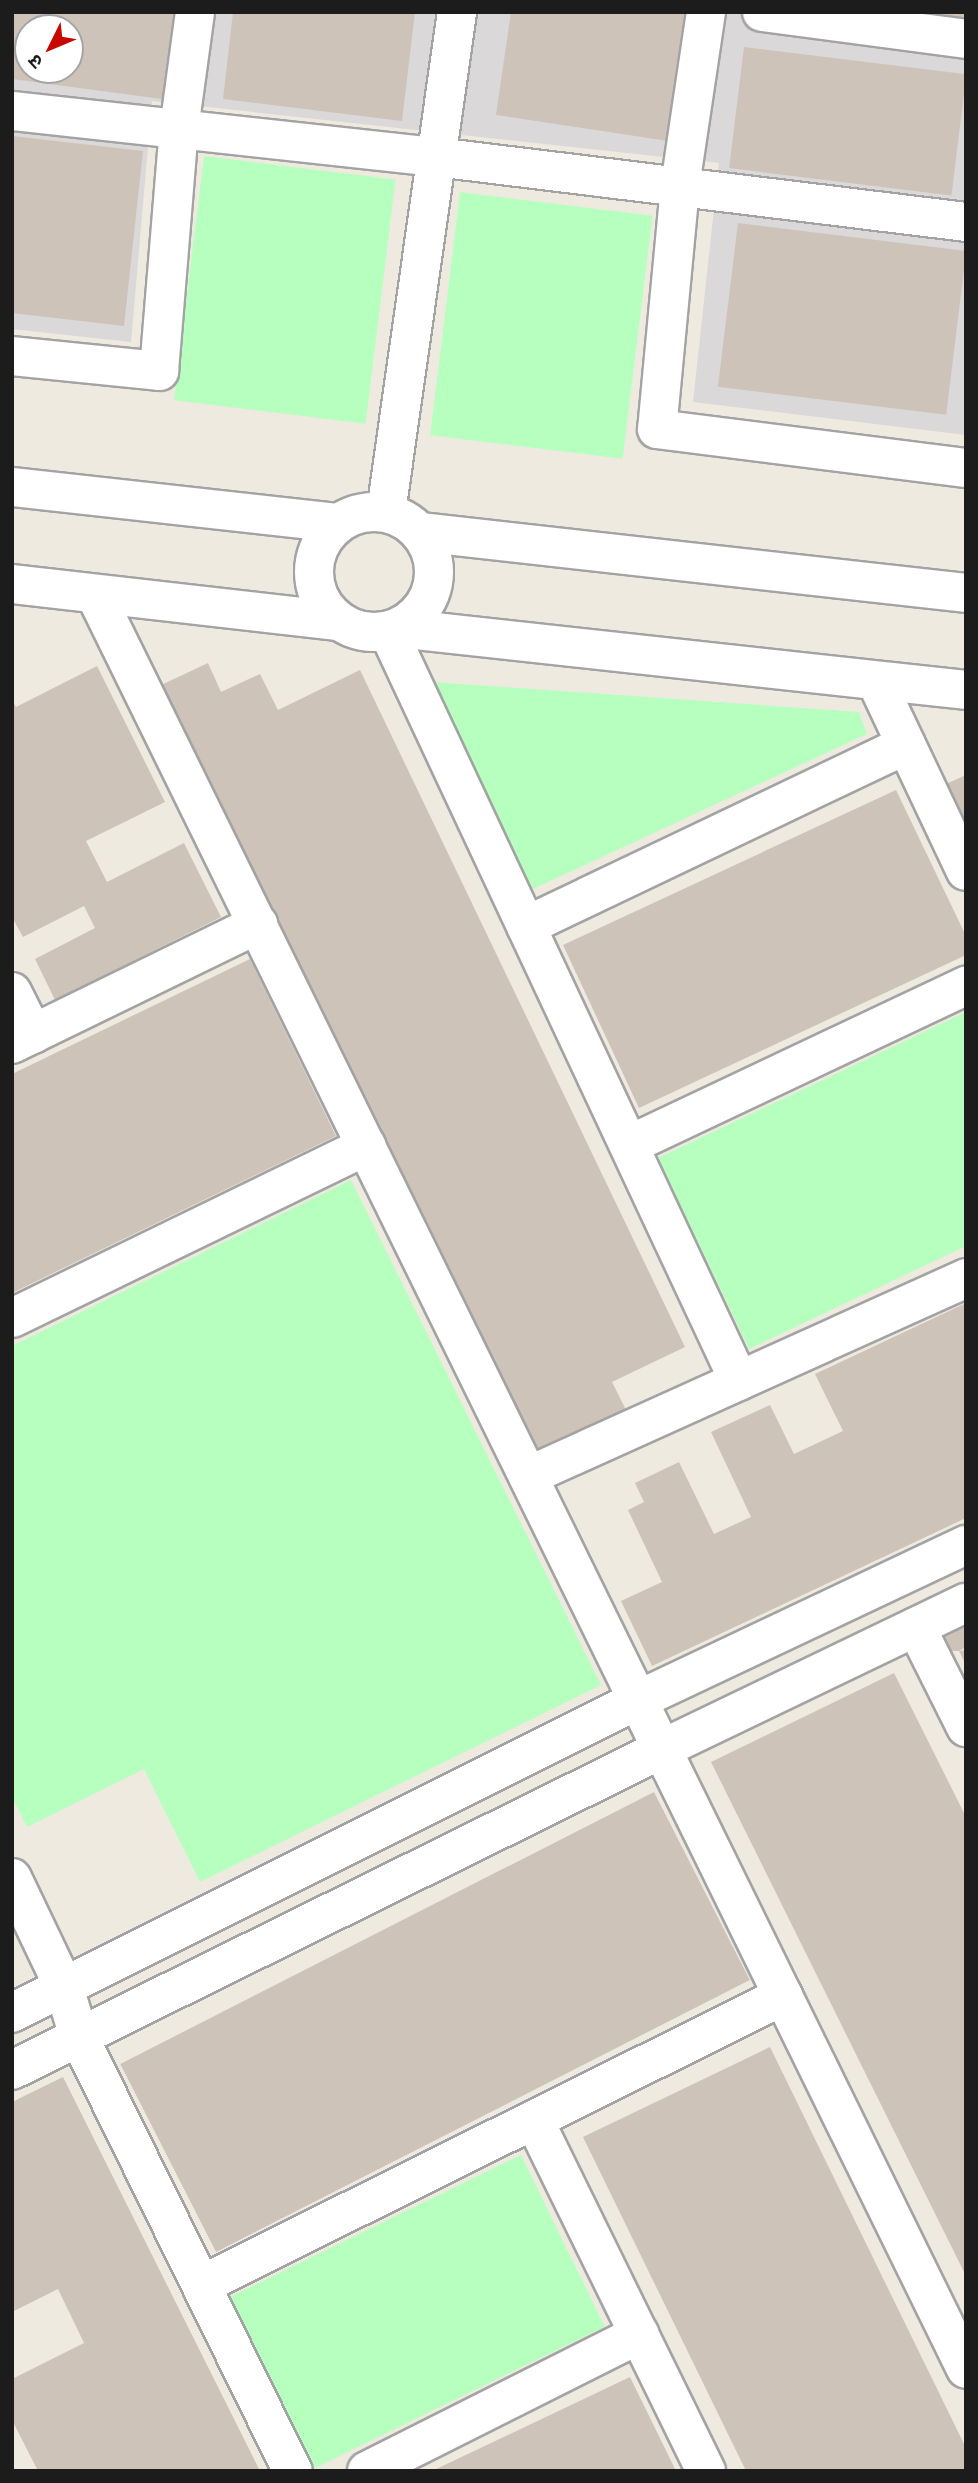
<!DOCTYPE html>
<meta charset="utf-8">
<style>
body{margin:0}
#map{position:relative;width:978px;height:2483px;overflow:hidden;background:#eeeae0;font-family:"PT Sans","Noto Sans Devanagari",sans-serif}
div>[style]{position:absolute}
.residential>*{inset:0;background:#dad8d8}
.park>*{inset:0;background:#b6ffbf;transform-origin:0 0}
.building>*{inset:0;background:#cec3b9;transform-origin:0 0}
.roads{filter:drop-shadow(2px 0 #a3a3a3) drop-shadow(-2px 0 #a3a3a3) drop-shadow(0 2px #a3a3a3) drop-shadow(0 -2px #a3a3a3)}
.minor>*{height:38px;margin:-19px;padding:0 19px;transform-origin:19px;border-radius:19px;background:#fff}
.tertiary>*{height:38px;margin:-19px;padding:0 19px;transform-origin:19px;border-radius:19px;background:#fff}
.tertiary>.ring{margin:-19px;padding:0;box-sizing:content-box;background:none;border:38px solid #fff;border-radius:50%}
span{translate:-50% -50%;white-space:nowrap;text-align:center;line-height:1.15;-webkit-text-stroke:5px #fff;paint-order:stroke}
.frame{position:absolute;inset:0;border:14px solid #1c1c1c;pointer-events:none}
.north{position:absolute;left:14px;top:14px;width:70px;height:70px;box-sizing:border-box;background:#fff;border:2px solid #a4a4a4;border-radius:50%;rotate:227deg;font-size:19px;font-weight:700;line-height:28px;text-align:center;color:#1c1c1c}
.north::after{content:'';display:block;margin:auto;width:24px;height:32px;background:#c70800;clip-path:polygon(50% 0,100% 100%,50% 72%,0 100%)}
</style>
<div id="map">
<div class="residential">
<div style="clip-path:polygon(evenodd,12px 12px,966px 12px,966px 435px,693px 402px,719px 163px,152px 101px,131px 342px,12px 329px,12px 12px,28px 28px,70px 28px,70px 70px,28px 70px,28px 28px)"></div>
</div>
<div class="park">
<div style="left:204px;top:156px;width:193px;height:246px;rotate:7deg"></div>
<div style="left:460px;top:192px;width:194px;height:245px;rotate:7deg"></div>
<div style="clip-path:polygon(433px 682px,859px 712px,867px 734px,531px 890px)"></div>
<div style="clip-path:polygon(966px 1012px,966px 1246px,749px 1349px,658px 1158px)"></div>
<div style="clip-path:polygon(351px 1180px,601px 1685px,200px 1882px,144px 1769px,27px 1827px,12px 1797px,12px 1346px)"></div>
<div style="left:521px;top:2155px;width:191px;height:328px;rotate:64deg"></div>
</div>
<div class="building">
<div style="clip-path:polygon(evenodd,12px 12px,180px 12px,169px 100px,12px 79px,12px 12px,28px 28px,70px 28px,70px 70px,28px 70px,28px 28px)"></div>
<div style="clip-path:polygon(233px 12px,415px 12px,402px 121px,223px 99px)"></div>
<div style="clip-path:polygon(511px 12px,686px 12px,668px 141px,496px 115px)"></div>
<div style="clip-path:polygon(946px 12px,966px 12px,966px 19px,945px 16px)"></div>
<div style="left:744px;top:47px;width:224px;height:122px;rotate:7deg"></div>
<div style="clip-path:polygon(12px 136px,143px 151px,124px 326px,12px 313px)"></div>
<div style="left:738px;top:223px;width:230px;height:165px;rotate:7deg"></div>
<div style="clip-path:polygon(208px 663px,221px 692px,260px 674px,278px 710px,360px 670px,685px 1347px,612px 1382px,627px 1412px,530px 1458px,159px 686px)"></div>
<div style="clip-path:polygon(97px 666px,165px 802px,86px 841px,107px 882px,184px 843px,221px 917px,55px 1000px,35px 959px,95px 928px,84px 906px,23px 937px,12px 917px,12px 699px,16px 707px)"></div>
<div style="clip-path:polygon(966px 775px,966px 826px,946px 784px)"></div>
<div style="clip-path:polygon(896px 790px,966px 936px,966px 955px,639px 1108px,563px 945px)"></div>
<div style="clip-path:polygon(250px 959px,336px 1136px,12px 1293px,12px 1074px)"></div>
<div style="clip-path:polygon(966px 1303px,966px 1518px,652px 1666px,621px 1601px,662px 1582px,628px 1510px,644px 1502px,635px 1483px,679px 1462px,714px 1534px,751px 1517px,711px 1432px,770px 1405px,794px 1454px,843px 1431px,815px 1374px)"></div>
<div style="clip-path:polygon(966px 1612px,966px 1647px,959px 1651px,947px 1651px,935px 1626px)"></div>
<div style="clip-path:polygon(966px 1650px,966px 1665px,959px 1651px)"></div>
<div style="clip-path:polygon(894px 1673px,966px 1817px,966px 2276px,711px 1762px)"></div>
<div style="left:654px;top:1792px;width:211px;height:599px;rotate:63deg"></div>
<div style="clip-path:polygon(770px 2047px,966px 2448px,966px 2471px,746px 2471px,583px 2137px)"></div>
<div style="clip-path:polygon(63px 2077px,260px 2471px,38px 2471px,12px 2420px,12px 2379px,84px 2343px,58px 2289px,12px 2312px,12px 2102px)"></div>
<div style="clip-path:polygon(630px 2377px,676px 2471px,432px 2471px)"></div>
</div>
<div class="roads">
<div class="minor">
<div style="left:706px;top:12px;width:177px;rotate:98.5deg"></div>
<div style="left:680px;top:187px;width:243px;rotate:95.4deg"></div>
<div style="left:657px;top:429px;width:311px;rotate:7.2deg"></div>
<div style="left:762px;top:12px;width:206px;rotate:7.5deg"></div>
<div style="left:12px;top:111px;width:426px;rotate:6.2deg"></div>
<div style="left:436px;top:157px;width:534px;rotate:6.99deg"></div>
<div style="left:12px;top:356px;width:148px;rotate:5.8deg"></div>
<div style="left:159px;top:371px;width:243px;rotate:-85.3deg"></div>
<div style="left:179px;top:129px;width:118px;rotate:-82.2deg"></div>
<div style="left:386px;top:512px;width:505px;rotate:-81.92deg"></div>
<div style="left:95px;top:594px;width:1977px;rotate:63.86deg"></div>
<div style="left:388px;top:631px;width:828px;rotate:64.92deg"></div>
<div style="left:876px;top:681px;width:210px;rotate:64.7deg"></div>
<div style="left:526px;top:926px;width:421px;rotate:-25.5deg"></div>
<div style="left:12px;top:992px;width:47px;rotate:63.4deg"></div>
<div style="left:12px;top:1044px;width:274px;rotate:-26deg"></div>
<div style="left:629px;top:1145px;width:373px;rotate:-25.3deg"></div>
<div style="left:12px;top:1318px;width:394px;rotate:-25.9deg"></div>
<div style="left:528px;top:1476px;width:481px;rotate:-24.3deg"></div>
<div style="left:916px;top:1627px;width:112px;rotate:63.4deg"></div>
<div style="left:12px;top:1878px;width:121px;rotate:64.5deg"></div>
<div style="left:64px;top:1987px;width:52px;rotate:73.3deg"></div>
<div style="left:79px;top:2037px;width:484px;rotate:63.8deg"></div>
<div style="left:12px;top:2013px;width:700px;rotate:-26.57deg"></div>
<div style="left:638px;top:1700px;width:363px;rotate:-25.3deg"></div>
<div style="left:12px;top:2070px;width:725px;rotate:-26.28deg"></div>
<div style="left:662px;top:1749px;width:337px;rotate:-25.7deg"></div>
<div style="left:534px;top:2120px;width:391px;rotate:63.9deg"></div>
<div style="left:201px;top:2285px;width:650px;rotate:-26.41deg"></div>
<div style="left:367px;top:2471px;width:305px;rotate:-26.7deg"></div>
</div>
<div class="tertiary">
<div style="left:12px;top:487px;width:328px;rotate:6.3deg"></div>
<div class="ring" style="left:314px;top:512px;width:82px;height:82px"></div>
<div style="left:420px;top:532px;width:549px;rotate:6.37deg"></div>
<div style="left:12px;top:584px;width:329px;rotate:6.5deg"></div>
<div style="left:398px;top:628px;width:571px;rotate:6.23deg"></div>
</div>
</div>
<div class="frame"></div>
<div class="north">उ</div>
</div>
